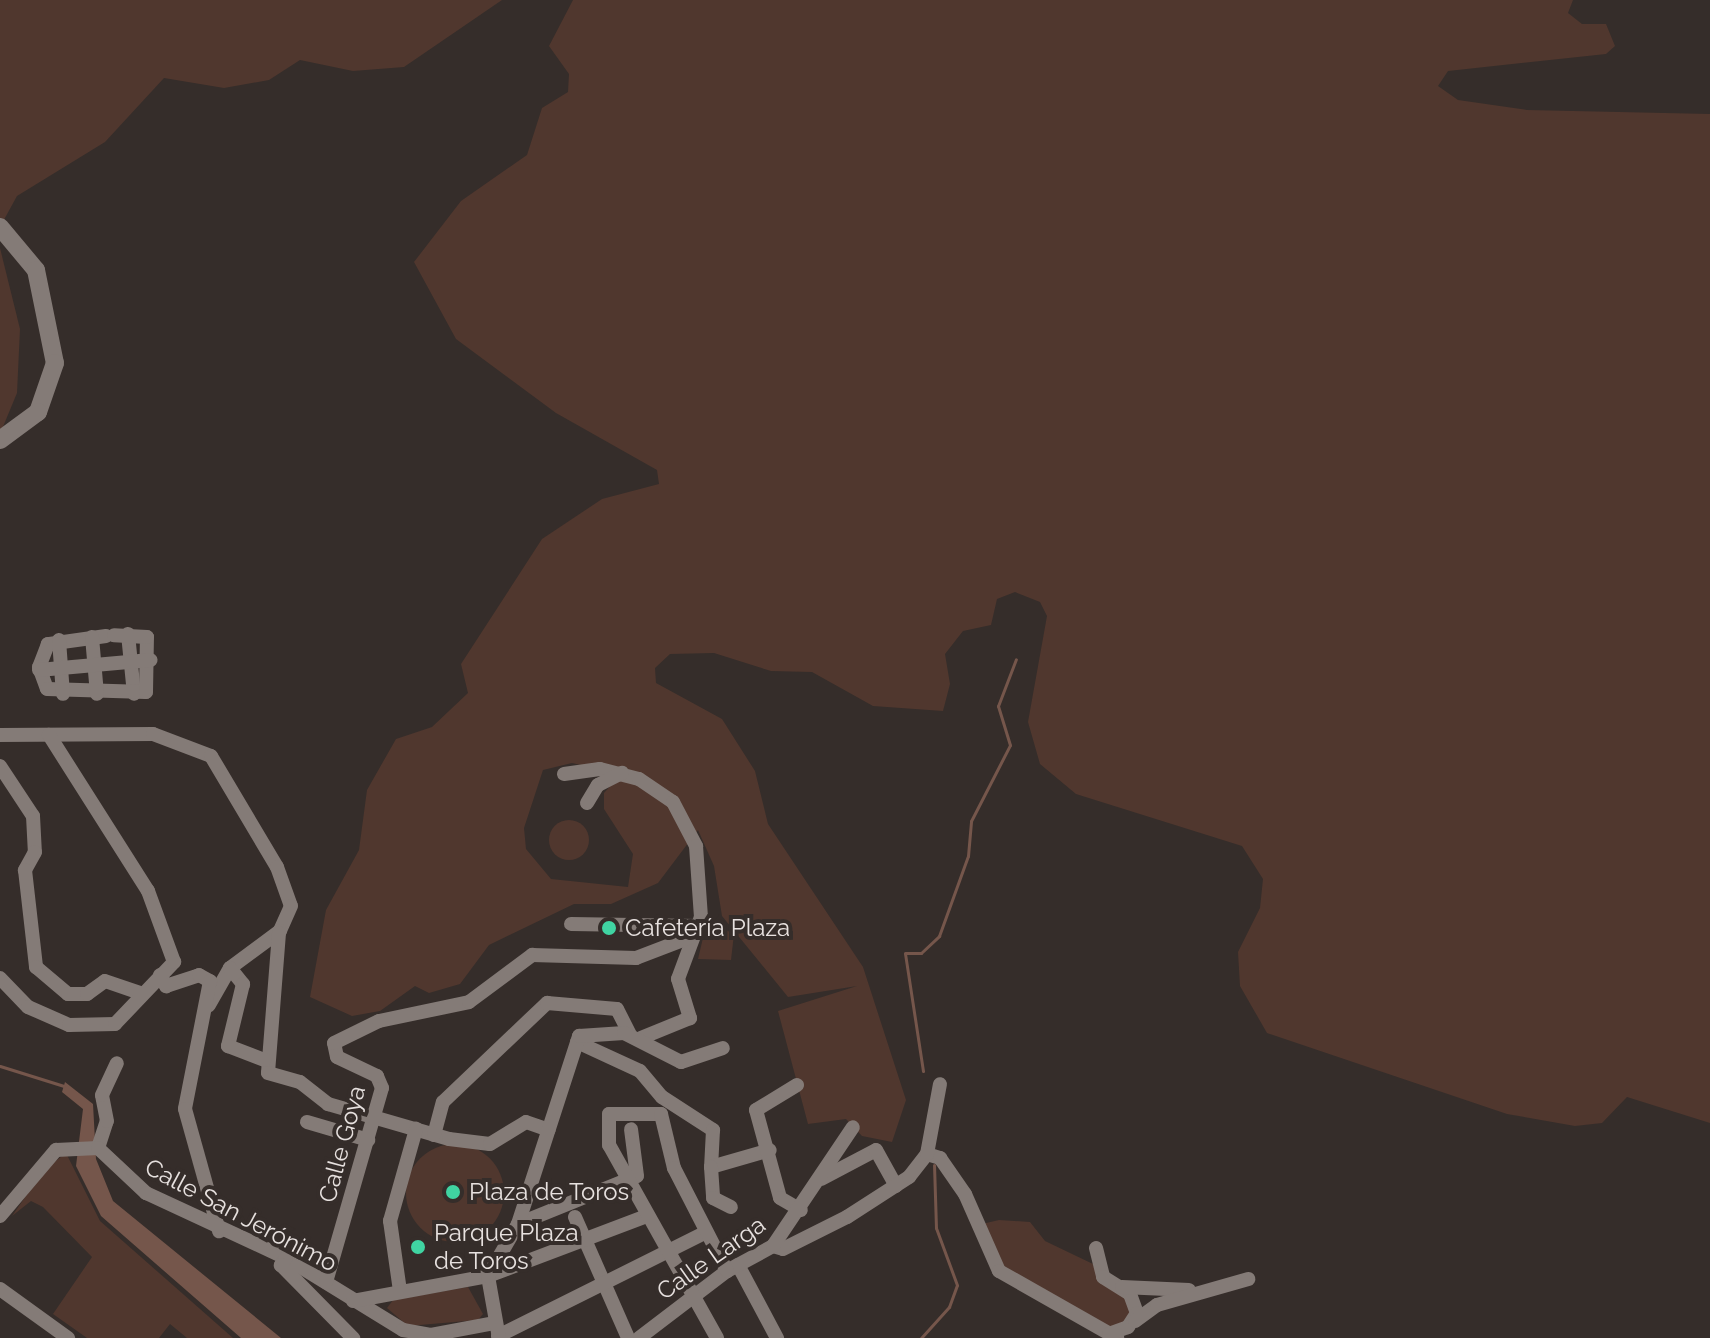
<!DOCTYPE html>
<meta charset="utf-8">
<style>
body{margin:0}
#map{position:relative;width:1710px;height:1338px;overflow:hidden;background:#352d2a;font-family:Raleway,sans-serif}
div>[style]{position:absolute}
.green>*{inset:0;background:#50372e}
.round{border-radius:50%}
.water>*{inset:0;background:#75564b}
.stream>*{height:3px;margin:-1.5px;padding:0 1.5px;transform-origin:1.5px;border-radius:1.5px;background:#75564b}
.minor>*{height:14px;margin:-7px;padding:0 7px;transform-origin:7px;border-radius:7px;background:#847b77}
.secondary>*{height:18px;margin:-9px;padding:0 9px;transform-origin:9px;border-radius:9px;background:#847b77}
.dots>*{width:22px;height:22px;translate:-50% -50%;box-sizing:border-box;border:4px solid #352d2a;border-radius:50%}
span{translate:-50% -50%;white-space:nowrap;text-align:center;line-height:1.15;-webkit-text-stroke:8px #352d2a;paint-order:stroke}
.poi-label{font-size:24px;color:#e7e1df}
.left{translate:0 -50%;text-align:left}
.street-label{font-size:24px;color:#e7e1df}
</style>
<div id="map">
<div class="green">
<div style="clip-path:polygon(0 0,502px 0,404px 67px,353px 71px,300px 60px,269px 80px,224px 88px,164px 78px,105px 142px,17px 196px,0 227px)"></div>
<div style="clip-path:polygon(evenodd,573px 0,1573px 0,1568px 13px,1582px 24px,1606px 24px,1615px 46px,1606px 54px,1448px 71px,1438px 86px,1458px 100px,1527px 110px,1710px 114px,1710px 1123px,1627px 1097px,1602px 1123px,1575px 1126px,1507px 1114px,1267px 1033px,1240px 986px,1238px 952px,1260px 908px,1263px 879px,1242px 846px,1076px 794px,1040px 764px,1028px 722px,1047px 616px,1040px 602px,1015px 592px,997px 599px,991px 625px,963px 631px,945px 654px,950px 684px,943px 711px,873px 706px,812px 672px,771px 671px,714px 653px,670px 654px,655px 668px,656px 683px,722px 719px,755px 771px,768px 824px,863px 967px,906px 1100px,892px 1142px,862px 1136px,846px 1119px,808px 1124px,778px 1011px,857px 986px,788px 997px,722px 916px,714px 866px,698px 830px,658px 883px,611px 904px,574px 904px,489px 945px,460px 984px,429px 993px,415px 986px,380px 1011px,352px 1016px,310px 997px,326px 910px,359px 850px,367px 790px,396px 739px,432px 727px,468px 693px,461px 664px,542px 539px,602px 499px,659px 484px,657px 470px,556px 413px,456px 339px,414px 262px,461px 201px,527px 155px,542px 108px,568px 92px,569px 74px,549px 46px,573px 0,572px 763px,621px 774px,604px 793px,604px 809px,633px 854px,628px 887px,551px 879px,526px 849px,524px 828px,543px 770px,572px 763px)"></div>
<div style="clip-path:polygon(0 248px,20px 329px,17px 393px,0 434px)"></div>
<div class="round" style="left:549px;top:820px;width:40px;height:40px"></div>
<div style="clip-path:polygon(707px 921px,734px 934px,731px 960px,698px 959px)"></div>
<div class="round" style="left:406px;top:1144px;width:98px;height:98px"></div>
<div style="clip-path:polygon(66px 1153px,100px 1221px,233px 1338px,187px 1338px,170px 1324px,159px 1338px,87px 1338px,53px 1314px,92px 1257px,43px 1207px,31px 1201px,12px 1216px,44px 1170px)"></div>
<div style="clip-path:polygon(999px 1220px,1030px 1222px,1045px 1241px,1093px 1264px,1099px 1281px,1129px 1299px,1129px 1320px,1109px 1328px,1003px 1266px,982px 1224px)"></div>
<div style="clip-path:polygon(468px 1287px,483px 1314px,478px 1320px,408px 1326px,387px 1308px,393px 1300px)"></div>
</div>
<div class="water">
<div style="clip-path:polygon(65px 1082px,93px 1104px,96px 1159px,113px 1201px,281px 1338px,241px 1338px,101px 1216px,76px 1166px,83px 1109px,62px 1092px)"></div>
</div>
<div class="stream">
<div style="left:0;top:1066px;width:67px;rotate:17.4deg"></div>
<div style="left:923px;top:1071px;width:119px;rotate:-98.7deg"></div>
<div style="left:905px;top:953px;width:16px"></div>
<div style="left:921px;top:953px;width:25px;rotate:-43deg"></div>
<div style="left:939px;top:936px;width:85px;rotate:-70.1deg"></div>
<div style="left:968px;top:856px;width:35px;rotate:-85deg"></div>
<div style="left:971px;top:821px;width:85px;rotate:-62.8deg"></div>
<div style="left:1010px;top:745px;width:41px;rotate:-107.1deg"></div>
<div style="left:998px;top:706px;width:50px;rotate:-69deg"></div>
<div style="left:921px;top:1338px;width:42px;rotate:-47.9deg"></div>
<div style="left:949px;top:1307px;width:23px;rotate:-70deg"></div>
<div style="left:957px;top:1285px;width:61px;rotate:-110.2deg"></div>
<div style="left:936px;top:1228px;width:63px;rotate:-91.8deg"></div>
</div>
<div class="minor">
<div style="left:128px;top:634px;width:60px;rotate:84.3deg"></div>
<div style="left:106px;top:636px;width:59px;rotate:172.1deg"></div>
<div style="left:48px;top:644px;width:25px;rotate:111deg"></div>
<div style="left:39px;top:667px;width:23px;rotate:70deg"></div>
<div style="left:47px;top:689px;width:99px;rotate:1.7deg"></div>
<div style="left:146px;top:692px;width:55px;rotate:-89deg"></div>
<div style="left:147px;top:637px;width:33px;rotate:-177deg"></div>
<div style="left:92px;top:637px;width:57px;rotate:85deg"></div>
<div style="left:59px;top:640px;width:54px;rotate:85.8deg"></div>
<div style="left:39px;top:670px;width:112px;rotate:-5.1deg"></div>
<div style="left:0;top:735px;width:153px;rotate:-0.4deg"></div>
<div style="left:153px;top:734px;width:62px;rotate:20.8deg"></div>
<div style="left:211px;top:756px;width:129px;rotate:59.3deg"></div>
<div style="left:277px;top:867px;width:41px;rotate:70.3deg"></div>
<div style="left:291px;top:906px;width:27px;rotate:114deg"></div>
<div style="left:280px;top:931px;width:62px;rotate:143.5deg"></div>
<div style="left:230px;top:968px;width:43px;rotate:119.6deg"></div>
<div style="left:0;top:766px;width:60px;rotate:56.6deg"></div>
<div style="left:33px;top:816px;width:36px;rotate:87deg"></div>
<div style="left:35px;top:852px;width:21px;rotate:119deg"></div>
<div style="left:25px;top:870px;width:98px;rotate:83.5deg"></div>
<div style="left:36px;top:967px;width:42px;rotate:40.2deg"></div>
<div style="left:68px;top:994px;width:19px"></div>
<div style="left:87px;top:994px;width:22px;rotate:-36deg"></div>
<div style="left:105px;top:981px;width:36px;rotate:19deg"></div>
<div style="left:564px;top:774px;width:36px;rotate:-8deg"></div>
<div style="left:600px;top:769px;width:40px;rotate:14.4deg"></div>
<div style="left:639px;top:779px;width:41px;rotate:34.1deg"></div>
<div style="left:673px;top:802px;width:50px;rotate:62.4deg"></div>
<div style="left:696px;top:846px;width:71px;rotate:86deg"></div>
<div style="left:701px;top:917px;width:66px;rotate:110.4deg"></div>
<div style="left:678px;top:979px;width:41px;rotate:72.9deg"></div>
<div style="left:690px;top:1018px;width:53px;rotate:157.8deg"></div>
<div style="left:587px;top:803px;width:21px;rotate:-59deg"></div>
<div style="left:598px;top:785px;width:27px;rotate:-27deg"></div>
<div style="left:571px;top:924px;width:126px;rotate:0.9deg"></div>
<div style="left:279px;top:933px;width:140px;rotate:94.5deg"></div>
<div style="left:268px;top:1073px;width:33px;rotate:16deg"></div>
<div style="left:300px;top:1082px;width:36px;rotate:38deg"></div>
<div style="left:328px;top:1104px;width:126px;rotate:16.1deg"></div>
<div style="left:449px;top:1139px;width:41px;rotate:7deg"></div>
<div style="left:490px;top:1144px;width:42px;rotate:-31.4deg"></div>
<div style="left:526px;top:1122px;width:24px;rotate:19deg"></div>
<div style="left:230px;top:968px;width:21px;rotate:51deg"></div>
<div style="left:243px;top:984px;width:64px;rotate:103.6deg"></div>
<div style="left:228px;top:1046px;width:39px;rotate:21deg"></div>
<div style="left:160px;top:975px;width:13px;rotate:61deg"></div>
<div style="left:166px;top:986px;width:35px;rotate:-18deg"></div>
<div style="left:199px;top:975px;width:13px;rotate:29deg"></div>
<div style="left:210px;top:981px;width:130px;rotate:101.1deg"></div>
<div style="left:185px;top:1109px;width:127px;rotate:74.4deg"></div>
<div style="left:0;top:978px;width:40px;rotate:46deg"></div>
<div style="left:28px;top:1007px;width:45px;rotate:23.7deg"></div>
<div style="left:69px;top:1025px;width:46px;rotate:-1.2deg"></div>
<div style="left:115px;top:1024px;width:86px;rotate:-46.4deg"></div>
<div style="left:174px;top:962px;width:76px;rotate:-110.1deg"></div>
<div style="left:148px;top:891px;width:185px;rotate:-122.4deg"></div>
<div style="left:577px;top:1042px;width:69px;rotate:24.7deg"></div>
<div style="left:640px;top:1071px;width:34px;rotate:50deg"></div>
<div style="left:662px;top:1097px;width:61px;rotate:32.9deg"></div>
<div style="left:713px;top:1130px;width:37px;rotate:93deg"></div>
<div style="left:711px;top:1167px;width:61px;rotate:-16.1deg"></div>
<div style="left:797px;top:1085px;width:48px;rotate:148.6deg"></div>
<div style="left:756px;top:1110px;width:91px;rotate:74.7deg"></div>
<div style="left:780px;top:1198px;width:24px;rotate:30deg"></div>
<div style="left:307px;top:1122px;width:64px;rotate:16.4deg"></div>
<div style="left:434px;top:1135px;width:34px;rotate:-75deg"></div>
<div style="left:443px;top:1102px;width:144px;rotate:-43.6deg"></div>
<div style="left:547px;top:1003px;width:70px;rotate:4.9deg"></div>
<div style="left:617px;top:1009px;width:29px;rotate:63deg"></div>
<div style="left:98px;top:1148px;width:28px;rotate:-72deg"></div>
<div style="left:107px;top:1121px;width:26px;rotate:-101deg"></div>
<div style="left:102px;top:1095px;width:35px;rotate:-65deg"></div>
<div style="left:927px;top:1154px;width:14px;rotate:17deg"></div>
<div style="left:940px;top:1158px;width:44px;rotate:55.2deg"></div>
<div style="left:965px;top:1194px;width:84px;rotate:66.2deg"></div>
<div style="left:999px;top:1271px;width:136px;rotate:29.6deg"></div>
<div style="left:711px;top:1167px;width:31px;rotate:86deg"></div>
<div style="left:713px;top:1198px;width:20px;rotate:27deg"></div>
<div style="left:821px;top:1179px;width:62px;rotate:-27.8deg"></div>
<div style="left:876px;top:1150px;width:41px;rotate:60.9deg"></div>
<div style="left:0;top:1216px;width:87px;rotate:-49.7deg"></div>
<div style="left:56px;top:1150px;width:42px;rotate:-2.7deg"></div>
<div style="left:98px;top:1148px;width:66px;rotate:43.2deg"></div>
<div style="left:146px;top:1193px;width:154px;rotate:24.9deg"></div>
<div style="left:286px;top:1258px;width:137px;rotate:31.6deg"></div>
<div style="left:403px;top:1330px;width:28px;rotate:10deg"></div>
<div style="left:431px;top:1335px;width:64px;rotate:-10.8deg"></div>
<div style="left:575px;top:1217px;width:132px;rotate:66.3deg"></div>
<div style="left:518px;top:1224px;width:128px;rotate:-22deg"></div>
<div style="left:637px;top:1176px;width:47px;rotate:-97.3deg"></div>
<div style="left:773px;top:1246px;width:10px;rotate:17deg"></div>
<div style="left:783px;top:1249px;width:72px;rotate:-26.6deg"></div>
<div style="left:847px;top:1217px;width:74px;rotate:-32.8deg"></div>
<div style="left:909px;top:1177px;width:29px;rotate:-52deg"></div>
<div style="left:927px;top:1154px;width:71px;rotate:-79.5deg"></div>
<div style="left:1096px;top:1248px;width:30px;rotate:76deg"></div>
<div style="left:1103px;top:1277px;width:32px;rotate:32deg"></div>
<div style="left:1130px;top:1294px;width:20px;rotate:70deg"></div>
<div style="left:1137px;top:1313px;width:17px;rotate:123deg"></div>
<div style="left:1128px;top:1327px;width:20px;rotate:160deg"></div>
<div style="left:286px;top:1258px;width:9px;rotate:126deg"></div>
<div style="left:281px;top:1265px;width:103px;rotate:45.4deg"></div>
<div style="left:738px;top:1265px;width:83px;rotate:61.9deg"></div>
<div style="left:326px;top:1282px;width:202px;rotate:-73.9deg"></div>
<div style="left:382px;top:1088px;width:13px;rotate:-113deg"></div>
<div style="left:377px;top:1076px;width:44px;rotate:-154.6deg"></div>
<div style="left:337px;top:1057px;width:14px;rotate:-102deg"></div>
<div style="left:334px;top:1043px;width:50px;rotate:-26.1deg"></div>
<div style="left:379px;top:1021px;width:92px;rotate:-11.9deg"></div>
<div style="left:469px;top:1002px;width:79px;rotate:-36.7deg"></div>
<div style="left:532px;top:955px;width:104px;rotate:1.7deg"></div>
<div style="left:636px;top:958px;width:56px;rotate:-21deg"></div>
<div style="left:1122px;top:1287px;width:67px;rotate:2.6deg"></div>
<div style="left:0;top:1289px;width:84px;rotate:35.8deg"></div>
<div style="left:400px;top:1291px;width:71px;rotate:-98.1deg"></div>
<div style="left:390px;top:1221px;width:96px;rotate:-74.2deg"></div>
<div style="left:353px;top:1301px;width:137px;rotate:-10.5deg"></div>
<div style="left:488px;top:1276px;width:170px;rotate:-20.7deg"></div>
<div style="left:1135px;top:1321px;width:27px;rotate:-36deg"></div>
<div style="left:1157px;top:1305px;width:95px;rotate:-15.9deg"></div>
<div style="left:498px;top:1336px;width:229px;rotate:-26.5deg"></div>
<div style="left:499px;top:1338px;width:63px;rotate:-100.1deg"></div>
<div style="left:488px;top:1276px;width:60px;rotate:-60deg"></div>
<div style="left:518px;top:1224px;width:198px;rotate:-72deg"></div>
<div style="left:579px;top:1036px;width:45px;rotate:-3.8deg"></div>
<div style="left:624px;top:1033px;width:64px;rotate:27deg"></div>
<div style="left:681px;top:1062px;width:44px;rotate:-18.4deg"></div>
<div style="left:639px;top:1338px;width:111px;rotate:-37.3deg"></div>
<div style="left:727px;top:1271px;width:52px;rotate:-28.5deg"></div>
<div style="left:773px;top:1246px;width:143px;rotate:-56.1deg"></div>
<div style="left:717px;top:1338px;width:221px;rotate:-119.2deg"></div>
<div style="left:609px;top:1145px;width:31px;rotate:-90deg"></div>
<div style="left:609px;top:1114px;width:52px"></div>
<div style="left:661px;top:1114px;width:56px;rotate:76.5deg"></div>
<div style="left:674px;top:1168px;width:116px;rotate:62.8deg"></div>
</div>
<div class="secondary">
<div style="left:0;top:227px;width:56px;rotate:50.1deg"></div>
<div style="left:36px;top:270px;width:95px;rotate:78.5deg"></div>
<div style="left:55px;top:363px;width:52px;rotate:109.1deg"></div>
<div style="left:38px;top:412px;width:47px;rotate:143.6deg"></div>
</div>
<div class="dots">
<div style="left:609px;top:928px;background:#40d4a2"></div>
<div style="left:453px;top:1192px;background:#40d4a2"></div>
<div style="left:418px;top:1247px;background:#40d4a2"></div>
</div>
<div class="poi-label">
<span class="left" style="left:625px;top:928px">Cafetería Plaza</span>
<span class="left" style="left:469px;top:1192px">Plaza de Toros</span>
<span class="left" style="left:434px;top:1247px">Parque Plaza<br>de Toros</span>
</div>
<div class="street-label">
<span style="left:342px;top:1144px;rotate:-75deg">Calle Goya</span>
<span style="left:241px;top:1215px;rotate:28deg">Calle San Jerónimo</span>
<span style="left:711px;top:1258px;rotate:-35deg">Calle Larga</span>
</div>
</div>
